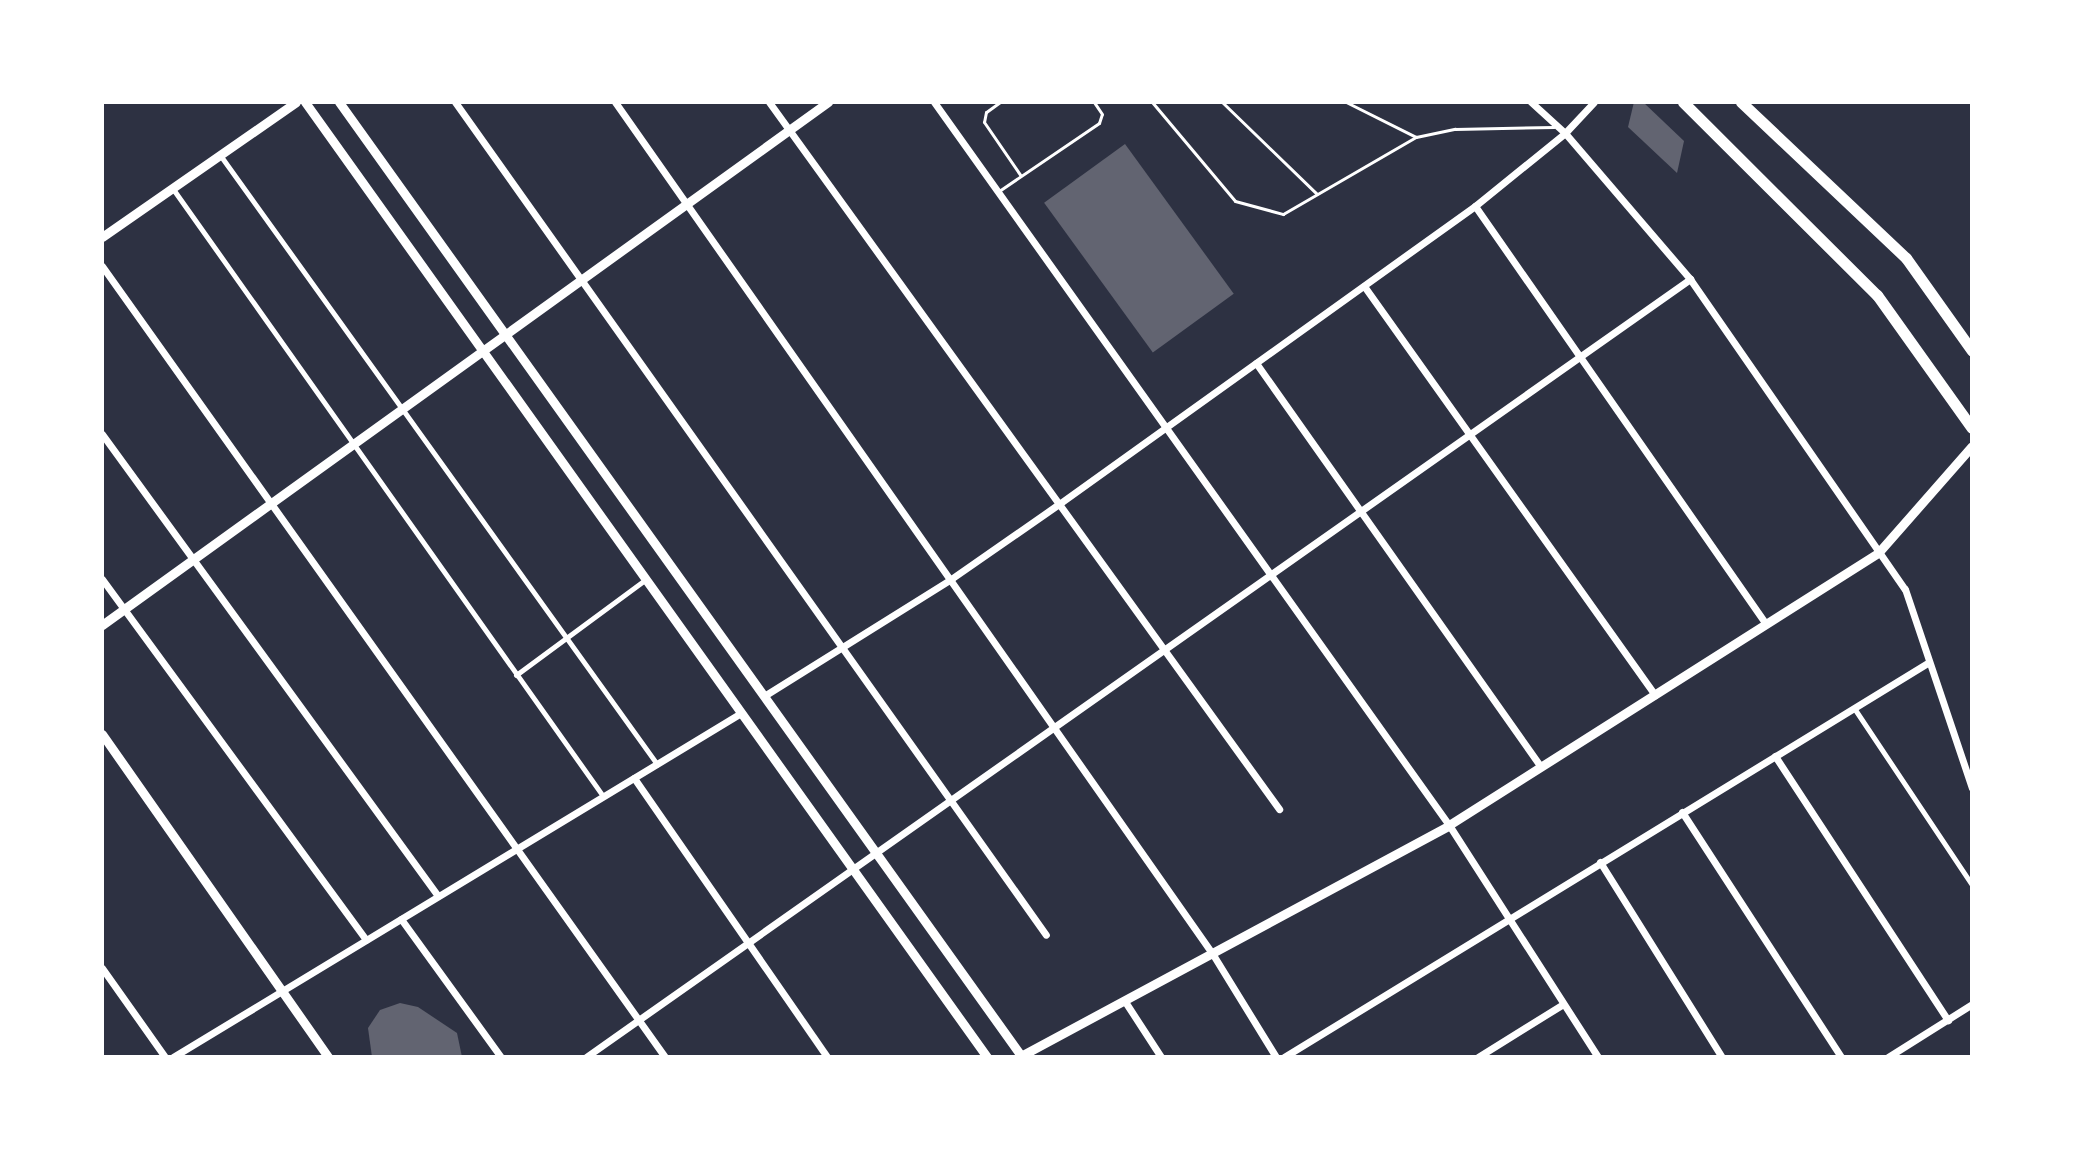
<!DOCTYPE html>
<style>
body{margin:0}
#map{position:relative;width:2074px;height:1159px;overflow:hidden;background:#2d3142;font-family:Ubuntu,sans-serif}
div>[style]{position:absolute}
.building>*{inset:0;background:#626471;transform-origin:0 0}
.service>*{height:3px;margin:-1.5px;padding:0 1.5px;transform-origin:1.5px;border-radius:1.5px;background:#fff}
.pedestrian>*{height:5px;margin:-2.5px;padding:0 2.5px;transform-origin:2.5px;border-radius:2.5px;background:#fff}
.minor>*{height:7px;margin:-3.5px;padding:0 3.5px;transform-origin:3.5px;border-radius:3.5px;background:#fff}
.tertiary>*{height:9px;margin:-4.5px;padding:0 4.5px;transform-origin:4.5px;border-radius:4.5px;background:#fff}
.primary>*{height:11px;margin:-5.5px;padding:0 5.5px;transform-origin:5.5px;border-radius:5.5px;background:#fff}
span{translate:-50% -50%;white-space:nowrap;text-align:center;line-height:1.15;-webkit-text-stroke:7px #fff;paint-order:stroke}
.frame{position:absolute;inset:0;border:104px solid #fff;pointer-events:none}
</style>
<div id="map">
<div class="building">
<div style="clip-path:polygon(1634px 102px,1643px 102px,1684px 141px,1677px 173px,1628px 127px)"></div>
<div style="left:1125px;top:144px;width:185px;height:100px;rotate:54deg"></div>
<div style="clip-path:polygon(400px 1003px,418px 1007px,457px 1033px,462px 1057px,372px 1057px,368px 1028px,380px 1010px)"></div>
</div>
<div class="service">
<div style="left:1000px;top:102px;width:17px;rotate:144deg"></div>
<div style="left:986px;top:112px;width:10px;rotate:101deg"></div>
<div style="left:984px;top:122px;width:65px;rotate:55.6deg"></div>
<div style="left:1152px;top:102px;width:129px;rotate:50deg"></div>
<div style="left:1235px;top:201px;width:50px;rotate:15.2deg"></div>
<div style="left:1283px;top:214px;width:154px;rotate:-30.1deg"></div>
<div style="left:1416px;top:137px;width:40px;rotate:-12deg"></div>
<div style="left:1455px;top:129px;width:99px;rotate:-1.2deg"></div>
<div style="left:1222px;top:102px;width:132px;rotate:44.1deg"></div>
<div style="left:1346px;top:102px;width:78px;rotate:26.6deg"></div>
<div style="left:999px;top:191px;width:121px;rotate:-34.2deg"></div>
<div style="left:1099px;top:123px;width:9px;rotate:-72deg"></div>
<div style="left:1102px;top:114px;width:14px;rotate:-124deg"></div>
</div>
<div class="pedestrian">
<div style="left:220px;top:155px;width:750px;rotate:54.34deg"></div>
<div style="left:173px;top:189px;width:744px;rotate:54.69deg"></div>
<div style="left:516px;top:675px;width:160px;rotate:-36.4deg"></div>
<div style="left:1854px;top:708px;width:213px;rotate:56.3deg"></div>
</div>
<div class="minor">
<div style="left:455px;top:102px;width:1021px;rotate:54.64deg"></div>
<div style="left:615px;top:102px;width:1040px;rotate:54.95deg"></div>
<div style="left:1212px;top:953px;width:122px;rotate:58.4deg"></div>
<div style="left:769px;top:102px;width:872px;rotate:54.19deg"></div>
<div style="left:934px;top:102px;width:888px;rotate:54.54deg"></div>
<div style="left:1449px;top:825px;width:276px;rotate:57.3deg"></div>
<div style="left:1531px;top:102px;width:46px;rotate:42.4deg"></div>
<div style="left:1565px;top:133px;width:192px;rotate:49.4deg"></div>
<div style="left:1690px;top:279px;width:377px;rotate:55.3deg"></div>
<div style="left:1905px;top:589px;width:210px;rotate:71.4deg"></div>
<div style="left:1475px;top:206px;width:509px;rotate:55.16deg"></div>
<div style="left:102px;top:266px;width:971px;rotate:54.56deg"></div>
<div style="left:1364px;top:286px;width:502px;rotate:54.57deg"></div>
<div style="left:1256px;top:363px;width:494px;rotate:54.8deg"></div>
<div style="left:102px;top:434px;width:571px;rotate:53.97deg"></div>
<div style="left:102px;top:579px;width:447px;rotate:53.8deg"></div>
<div style="left:764px;top:696px;width:221px;rotate:-32deg"></div>
<div style="left:951px;top:579px;width:131px;rotate:-34.8deg"></div>
<div style="left:1059px;top:504px;width:512px;rotate:-35.62deg"></div>
<div style="left:1475px;top:206px;width:116px;rotate:-39deg"></div>
<div style="left:1565px;top:133px;width:42px;rotate:-46.9deg"></div>
<div style="left:1775px;top:756px;width:316px;rotate:56.8deg"></div>
<div style="left:634px;top:778px;width:339px;rotate:55.3deg"></div>
<div style="left:1682px;top:812px;width:292px;rotate:57deg"></div>
<div style="left:1600px;top:862px;width:230px;rotate:58deg"></div>
<div style="left:401px;top:919px;width:170px;rotate:54.1deg"></div>
<div style="left:102px;top:968px;width:109px;rotate:54.7deg"></div>
<div style="left:1124px;top:1000px;width:68px;rotate:57deg"></div>
<div style="left:173px;top:1057px;width:664px;rotate:-31.2deg"></div>
<div style="left:586px;top:1057px;width:1351px;rotate:-35.17deg"></div>
<div style="left:1284px;top:1057px;width:756px;rotate:-31.48deg"></div>
<div style="left:1478px;top:1057px;width:100px;rotate:-31.9deg"></div>
<div style="left:1888px;top:1057px;width:99px;rotate:-32.2deg"></div>
</div>
<div class="tertiary">
<div style="left:305px;top:102px;width:1174px;rotate:54.47deg"></div>
<div style="left:339px;top:102px;width:1174px;rotate:54.43deg"></div>
<div style="left:102px;top:237px;width:236px;rotate:-34.8deg"></div>
<div style="left:102px;top:625px;width:895px;rotate:-35.77deg"></div>
<div style="left:102px;top:734px;width:394px;rotate:55deg"></div>
<div style="left:1019px;top:1057px;width:489px;rotate:-28.3deg"></div>
<div style="left:1449px;top:825px;width:508px;rotate:-32.38deg"></div>
<div style="left:1878px;top:553px;width:142px;rotate:-48.7deg"></div>
</div>
<div class="primary">
<div style="left:1683px;top:102px;width:274px;rotate:44.9deg"></div>
<div style="left:1877px;top:295px;width:163px;rotate:54.5deg"></div>
<div style="left:1741px;top:102px;width:227px;rotate:43.4deg"></div>
<div style="left:1906px;top:258px;width:114px;rotate:54.6deg"></div>
</div>
<div class="frame"></div>
</div>
